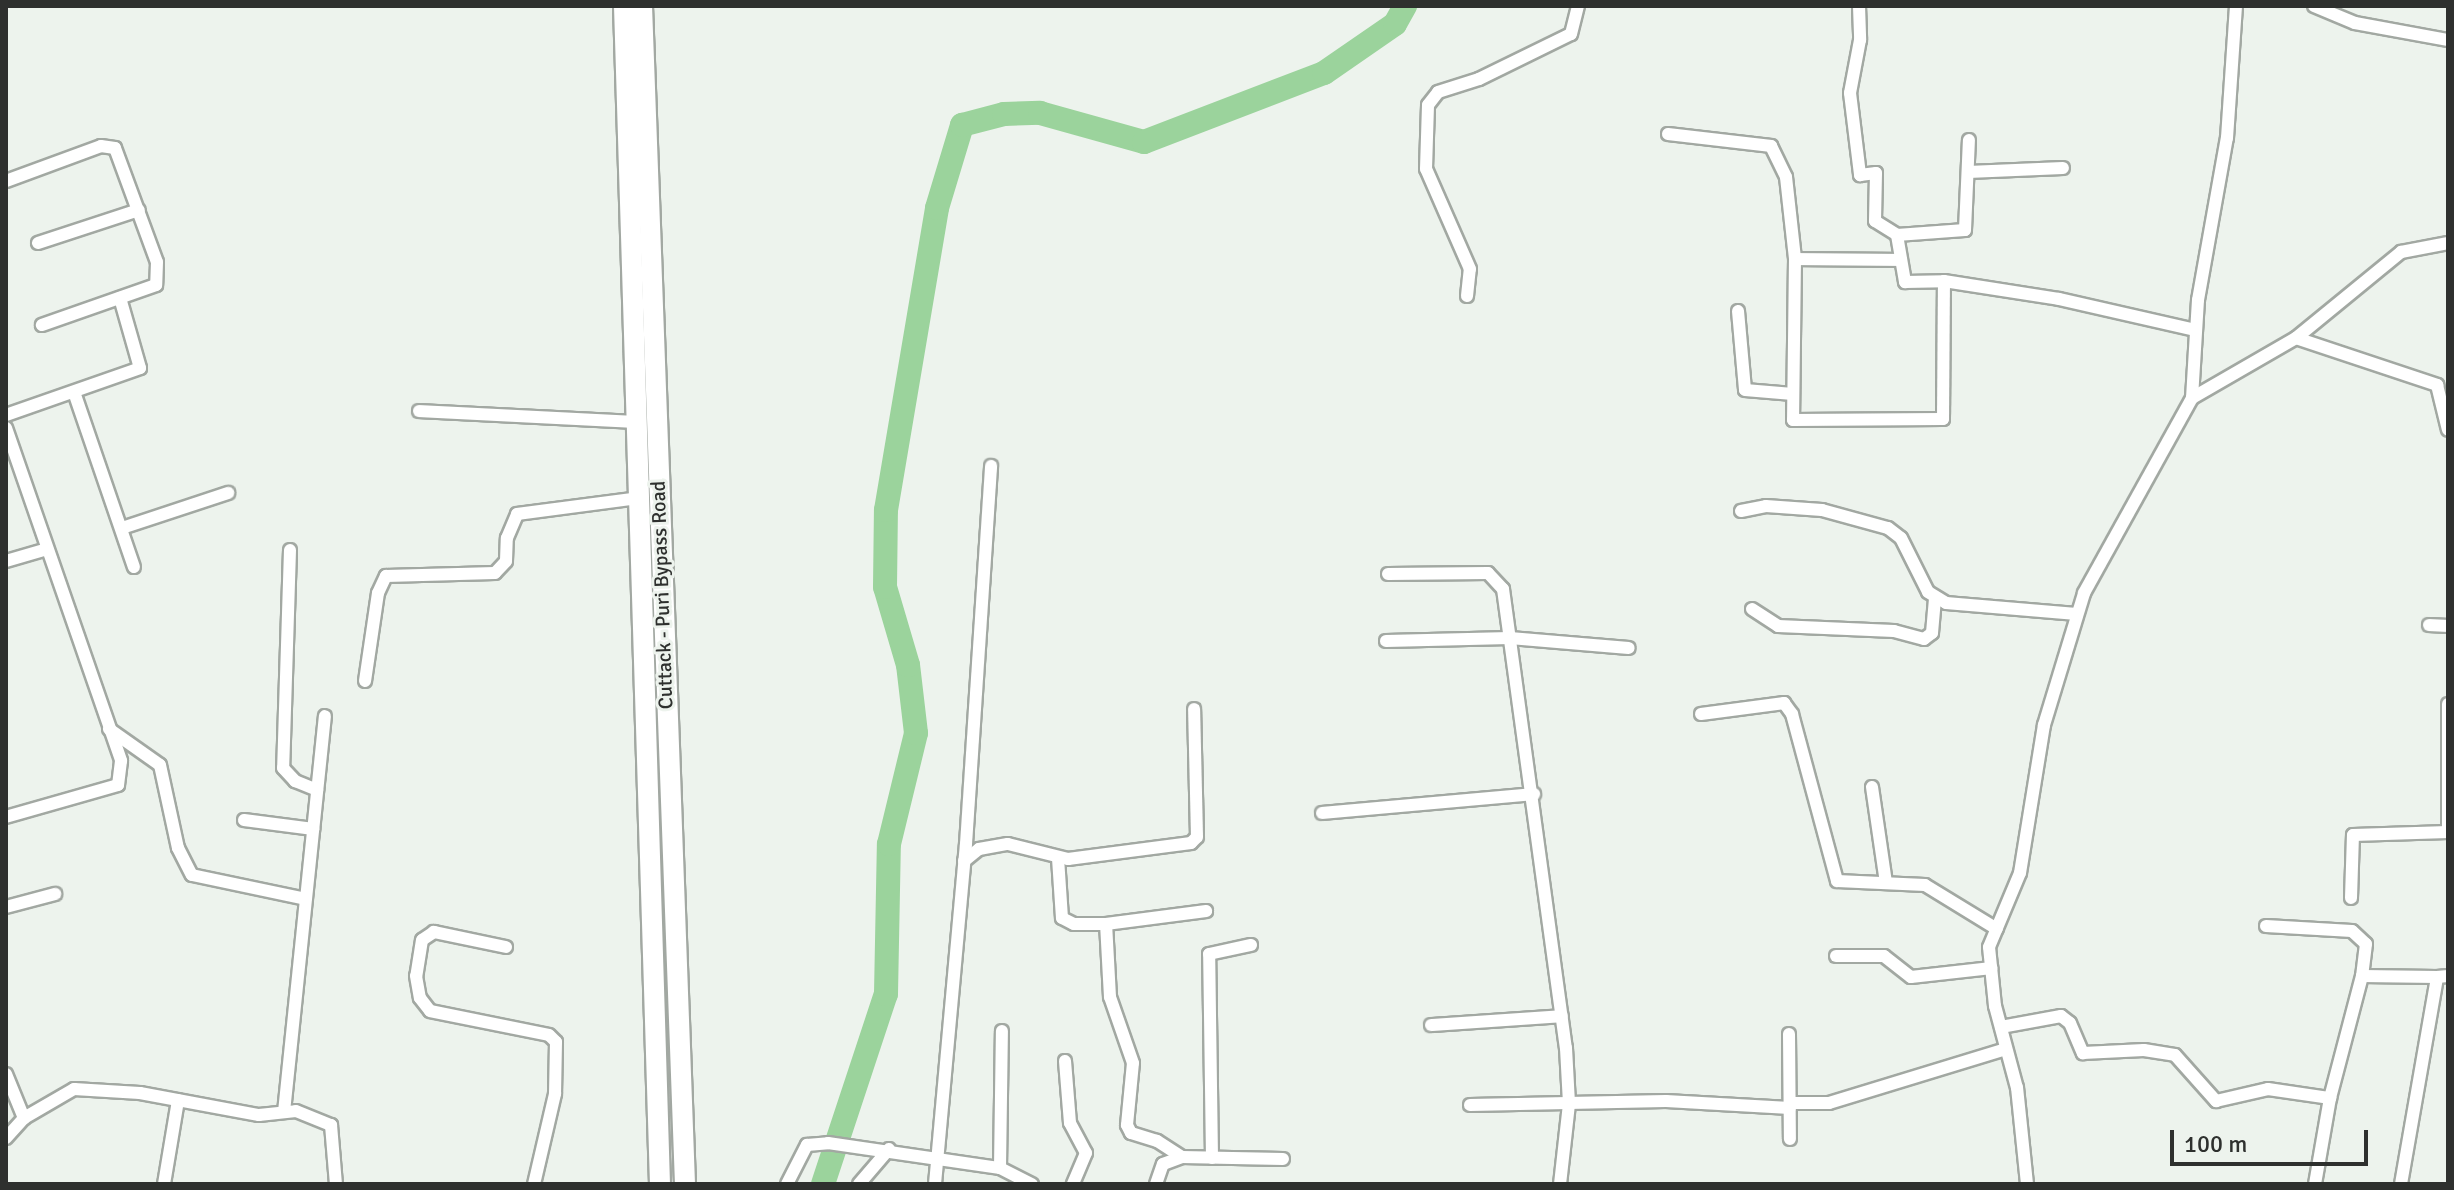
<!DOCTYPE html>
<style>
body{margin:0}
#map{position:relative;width:2454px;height:1190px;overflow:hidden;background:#edf3ed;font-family:Signika,sans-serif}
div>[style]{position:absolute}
.river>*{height:24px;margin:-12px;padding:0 12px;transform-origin:12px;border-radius:12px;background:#9bd39c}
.roads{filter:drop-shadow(2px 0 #a2a8a2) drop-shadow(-2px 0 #a2a8a2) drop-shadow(0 2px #a2a8a2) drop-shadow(0 -2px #a2a8a2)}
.minor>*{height:12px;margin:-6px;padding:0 6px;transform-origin:6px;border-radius:6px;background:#fff}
.trunk>*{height:20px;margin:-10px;padding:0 10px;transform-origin:10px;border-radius:10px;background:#fff}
span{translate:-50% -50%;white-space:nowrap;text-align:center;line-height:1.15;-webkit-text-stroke:6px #edf3ed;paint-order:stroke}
.street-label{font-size:20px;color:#2e302e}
.frame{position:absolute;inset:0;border:8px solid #2e302e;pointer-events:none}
.scale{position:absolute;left:2170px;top:1130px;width:198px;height:36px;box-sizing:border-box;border:4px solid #2e302e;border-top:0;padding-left:10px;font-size:24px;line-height:28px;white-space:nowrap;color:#2e302e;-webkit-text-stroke:6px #edf3ed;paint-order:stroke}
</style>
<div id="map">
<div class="river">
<div style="left:823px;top:1184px;width:200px;rotate:-71.7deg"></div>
<div style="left:886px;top:994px;width:150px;rotate:-88.9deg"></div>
<div style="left:889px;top:844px;width:114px;rotate:-76.3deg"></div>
<div style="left:916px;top:733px;width:68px;rotate:-96.7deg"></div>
<div style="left:908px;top:665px;width:81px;rotate:-106.4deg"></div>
<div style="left:885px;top:587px;width:77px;rotate:-89.3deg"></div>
<div style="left:886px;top:510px;width:306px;rotate:-80.4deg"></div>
<div style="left:937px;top:208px;width:87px;rotate:-73.2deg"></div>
<div style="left:962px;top:125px;width:43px;rotate:-14.7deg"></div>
<div style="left:1004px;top:114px;width:36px;rotate:-2deg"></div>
<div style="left:1040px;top:113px;width:108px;rotate:15.6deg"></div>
<div style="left:1144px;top:142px;width:193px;rotate:-21deg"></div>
<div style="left:1324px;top:73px;width:86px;rotate:-34.6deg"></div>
<div style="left:1395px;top:24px;width:21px;rotate:-61deg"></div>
</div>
<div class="roads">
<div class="minor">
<div style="left:1859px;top:6px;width:34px;rotate:88deg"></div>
<div style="left:1860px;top:40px;width:54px;rotate:100.7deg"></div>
<div style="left:1850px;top:93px;width:83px;rotate:83deg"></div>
<div style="left:1860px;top:175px;width:16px;rotate:-7deg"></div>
<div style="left:1876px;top:173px;width:48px;rotate:91.2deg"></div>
<div style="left:1875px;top:221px;width:26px;rotate:32deg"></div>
<div style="left:1897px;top:235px;width:68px;rotate:-4.2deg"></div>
<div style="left:1965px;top:230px;width:90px;rotate:-87.5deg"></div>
<div style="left:2314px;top:6px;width:44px;rotate:22.5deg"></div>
<div style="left:2355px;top:23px;width:95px;rotate:10.4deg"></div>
<div style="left:1668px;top:134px;width:104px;rotate:6.6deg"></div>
<div style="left:1771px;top:146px;width:34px;rotate:64deg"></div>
<div style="left:1786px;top:177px;width:82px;rotate:83.7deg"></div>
<div style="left:1968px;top:172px;width:95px;rotate:-2.4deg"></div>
<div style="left:6px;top:181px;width:101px;rotate:-20.2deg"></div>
<div style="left:101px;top:146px;width:14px;rotate:8deg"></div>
<div style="left:115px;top:148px;width:121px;rotate:69.8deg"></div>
<div style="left:157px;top:262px;width:23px;rotate:92deg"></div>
<div style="left:156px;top:285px;width:121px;rotate:160.7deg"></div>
<div style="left:1897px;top:235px;width:48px;rotate:80.3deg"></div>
<div style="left:1905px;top:282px;width:39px;rotate:-1deg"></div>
<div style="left:1944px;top:281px;width:116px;rotate:8.9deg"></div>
<div style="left:2059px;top:299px;width:140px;rotate:12.8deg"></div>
<div style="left:38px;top:243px;width:106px;rotate:-18.1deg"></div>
<div style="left:1901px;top:260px;width:106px;rotate:-179.5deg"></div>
<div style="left:1795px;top:259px;width:161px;rotate:90.7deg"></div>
<div style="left:1793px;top:420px;width:150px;rotate:-0.4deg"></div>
<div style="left:1943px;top:419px;width:138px;rotate:-89.6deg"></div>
<div style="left:1467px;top:296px;width:27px;rotate:-84deg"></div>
<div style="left:1470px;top:269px;width:109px;rotate:-113.7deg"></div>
<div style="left:1426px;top:169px;width:64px;rotate:-88.2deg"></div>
<div style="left:1428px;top:105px;width:16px;rotate:-52deg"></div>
<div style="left:1438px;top:92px;width:43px;rotate:-17.6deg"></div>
<div style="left:1479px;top:79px;width:102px;rotate:-26.1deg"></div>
<div style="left:1571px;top:34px;width:29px;rotate:-76deg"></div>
<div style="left:1738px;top:311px;width:79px;rotate:84.9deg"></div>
<div style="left:1745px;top:390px;width:48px;rotate:4.8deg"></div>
<div style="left:2296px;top:338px;width:149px;rotate:18.4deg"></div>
<div style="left:2437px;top:385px;width:46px;rotate:76.3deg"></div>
<div style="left:74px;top:392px;width:185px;rotate:71.1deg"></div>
<div style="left:2192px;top:398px;width:120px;rotate:-30deg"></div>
<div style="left:2296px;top:338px;width:136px;rotate:-39.3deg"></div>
<div style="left:2401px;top:252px;width:48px;rotate:-10.8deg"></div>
<div style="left:419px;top:411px;width:216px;rotate:2.9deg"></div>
<div style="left:6px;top:415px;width:142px;rotate:-19.3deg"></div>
<div style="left:140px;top:368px;width:73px;rotate:-105.9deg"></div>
<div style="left:6px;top:428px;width:352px;rotate:70.9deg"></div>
<div style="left:121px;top:761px;width:24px;rotate:97deg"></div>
<div style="left:118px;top:785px;width:116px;rotate:164.1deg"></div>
<div style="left:1741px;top:511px;width:25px;rotate:-11deg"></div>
<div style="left:1766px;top:506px;width:56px;rotate:4.1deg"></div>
<div style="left:1822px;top:510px;width:68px;rotate:15.3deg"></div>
<div style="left:1888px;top:528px;width:16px;rotate:38deg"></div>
<div style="left:1901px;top:538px;width:60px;rotate:63.4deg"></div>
<div style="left:1928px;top:592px;width:21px;rotate:31deg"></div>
<div style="left:1946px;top:603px;width:131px;rotate:4.8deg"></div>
<div style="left:122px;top:528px;width:112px;rotate:-18.3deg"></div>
<div style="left:290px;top:550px;width:218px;rotate:91.8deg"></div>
<div style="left:283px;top:768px;width:18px;rotate:47deg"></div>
<div style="left:295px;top:781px;width:24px;rotate:22deg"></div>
<div style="left:6px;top:561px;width:43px;rotate:-16.3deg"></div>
<div style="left:1388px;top:574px;width:100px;rotate:-0.6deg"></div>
<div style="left:1488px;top:573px;width:22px;rotate:47deg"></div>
<div style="left:1503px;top:589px;width:463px;rotate:82.2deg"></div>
<div style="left:1566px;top:1048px;width:56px;rotate:86.9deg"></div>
<div style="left:1569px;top:1104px;width:81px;rotate:96.4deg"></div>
<div style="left:1752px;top:609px;width:31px;rotate:33deg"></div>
<div style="left:1778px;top:626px;width:116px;rotate:2.5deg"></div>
<div style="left:1894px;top:631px;width:31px;rotate:15deg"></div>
<div style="left:1924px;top:639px;width:10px;rotate:-37deg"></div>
<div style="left:1932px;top:633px;width:34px;rotate:-85deg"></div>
<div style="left:2429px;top:625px;width:19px;rotate:3deg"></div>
<div style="left:1386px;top:641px;width:124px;rotate:-1.4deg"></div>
<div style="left:1510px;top:638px;width:119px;rotate:4.8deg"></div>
<div style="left:365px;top:681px;width:89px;rotate:-81.6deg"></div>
<div style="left:378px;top:593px;width:19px;rotate:-65deg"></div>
<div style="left:386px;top:576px;width:109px;rotate:-1.6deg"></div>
<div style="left:495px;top:573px;width:16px;rotate:-47deg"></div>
<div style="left:506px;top:561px;width:23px;rotate:-88deg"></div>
<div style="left:507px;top:538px;width:26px;rotate:-67deg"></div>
<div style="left:517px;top:514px;width:122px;rotate:-7.5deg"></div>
<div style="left:1701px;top:714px;width:84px;rotate:-7.5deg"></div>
<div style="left:1784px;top:703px;width:14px;rotate:54deg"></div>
<div style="left:1792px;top:714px;width:173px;rotate:74.9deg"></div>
<div style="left:1837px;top:881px;width:88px;rotate:2.6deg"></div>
<div style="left:1925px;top:885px;width:84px;rotate:31.4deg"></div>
<div style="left:109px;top:729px;width:62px;rotate:35.2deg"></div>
<div style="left:160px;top:765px;width:85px;rotate:77.8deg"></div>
<div style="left:178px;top:848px;width:30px;rotate:63deg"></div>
<div style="left:192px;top:875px;width:116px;rotate:11.9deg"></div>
<div style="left:1872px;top:787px;width:97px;rotate:81.7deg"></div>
<div style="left:1322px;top:813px;width:213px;rotate:-5.1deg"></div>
<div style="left:244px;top:820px;width:70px;rotate:7.4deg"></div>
<div style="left:1058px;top:858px;width:60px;rotate:86.2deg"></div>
<div style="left:1062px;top:918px;width:13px;rotate:27deg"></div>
<div style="left:1074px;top:924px;width:32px"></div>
<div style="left:964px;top:861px;width:19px;rotate:-39deg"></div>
<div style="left:979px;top:849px;width:29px;rotate:-10deg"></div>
<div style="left:1008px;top:844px;width:62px;rotate:14deg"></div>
<div style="left:1068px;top:859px;width:124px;rotate:-7.4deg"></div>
<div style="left:1191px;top:843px;width:8px;rotate:-45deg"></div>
<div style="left:1197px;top:837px;width:128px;rotate:-91.3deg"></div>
<div style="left:2351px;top:898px;width:63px;rotate:-88.2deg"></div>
<div style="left:2353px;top:835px;width:95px;rotate:-1.8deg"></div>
<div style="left:2448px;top:832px;width:128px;rotate:-90deg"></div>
<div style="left:6px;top:907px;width:51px;rotate:-14.9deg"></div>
<div style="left:2266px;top:926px;width:86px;rotate:3.3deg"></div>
<div style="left:2352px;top:931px;width:19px;rotate:43deg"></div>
<div style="left:2366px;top:944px;width:32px;rotate:97deg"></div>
<div style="left:506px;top:947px;width:74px;rotate:-168.2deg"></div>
<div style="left:434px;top:932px;width:14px;rotate:146deg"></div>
<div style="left:422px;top:940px;width:36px;rotate:99deg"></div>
<div style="left:416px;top:976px;width:22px;rotate:80deg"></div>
<div style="left:420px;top:998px;width:16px;rotate:52deg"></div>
<div style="left:430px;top:1011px;width:121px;rotate:11.4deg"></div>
<div style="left:549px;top:1035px;width:10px;rotate:45deg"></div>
<div style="left:556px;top:1042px;width:52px;rotate:91.1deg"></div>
<div style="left:555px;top:1094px;width:92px;rotate:103.1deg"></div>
<div style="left:1836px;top:956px;width:48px"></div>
<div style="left:1884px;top:956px;width:34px;rotate:38deg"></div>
<div style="left:1911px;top:977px;width:81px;rotate:-6.4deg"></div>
<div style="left:1431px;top:1025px;width:131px;rotate:-3.9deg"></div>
<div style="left:2001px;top:1027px;width:61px;rotate:-10.4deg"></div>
<div style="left:2061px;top:1016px;width:11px;rotate:38deg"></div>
<div style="left:2070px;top:1023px;width:33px;rotate:67deg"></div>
<div style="left:2083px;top:1053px;width:61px;rotate:-2.8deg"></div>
<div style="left:2144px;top:1050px;width:31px;rotate:9deg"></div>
<div style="left:2175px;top:1055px;width:62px;rotate:48.3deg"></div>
<div style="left:2216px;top:1101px;width:53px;rotate:-13deg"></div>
<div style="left:2268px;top:1089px;width:63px;rotate:8.3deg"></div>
<div style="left:2330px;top:1098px;width:126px;rotate:-75.3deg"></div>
<div style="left:2362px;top:976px;width:75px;rotate:0.8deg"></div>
<div style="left:1789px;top:1034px;width:105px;rotate:89.5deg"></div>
<div style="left:1065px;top:1061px;width:62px;rotate:85.4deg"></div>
<div style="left:1070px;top:1123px;width:34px;rotate:62deg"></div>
<div style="left:1086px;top:1153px;width:34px;rotate:113deg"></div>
<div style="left:6px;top:1074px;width:48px;rotate:67.8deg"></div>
<div style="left:1790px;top:1103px;width:39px"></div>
<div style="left:1829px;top:1103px;width:185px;rotate:-17deg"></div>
<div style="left:1470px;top:1105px;width:196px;rotate:-1.2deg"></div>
<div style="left:1666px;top:1101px;width:124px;rotate:3.2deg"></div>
<div style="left:284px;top:1112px;width:398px;rotate:-84.1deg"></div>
<div style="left:6px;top:1138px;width:27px;rotate:-48deg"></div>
<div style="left:24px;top:1118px;width:58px;rotate:-30.1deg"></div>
<div style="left:74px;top:1089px;width:66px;rotate:3.5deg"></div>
<div style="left:140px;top:1093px;width:121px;rotate:10.5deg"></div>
<div style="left:259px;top:1115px;width:37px;rotate:-6deg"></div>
<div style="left:296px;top:1111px;width:38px;rotate:22deg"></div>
<div style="left:331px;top:1125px;width:59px;rotate:85.2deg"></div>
<div style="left:1182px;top:1157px;width:30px;rotate:-147deg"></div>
<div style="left:1157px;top:1141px;width:27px;rotate:-163deg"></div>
<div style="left:1131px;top:1133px;width:9px;rotate:-117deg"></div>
<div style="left:1127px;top:1125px;width:62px;rotate:-84.5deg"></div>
<div style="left:1133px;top:1063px;width:70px;rotate:-109.2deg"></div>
<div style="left:1110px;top:997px;width:73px;rotate:-93.1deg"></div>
<div style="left:1106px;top:924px;width:101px;rotate:-7.4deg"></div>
<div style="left:1212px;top:1158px;width:204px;rotate:-90.8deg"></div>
<div style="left:1209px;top:954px;width:43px;rotate:-12.1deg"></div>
<div style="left:1000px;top:1168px;width:137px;rotate:-89.2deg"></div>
<div style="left:164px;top:1184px;width:85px;rotate:-80.5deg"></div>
<div style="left:787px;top:1184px;width:44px;rotate:-62.9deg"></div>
<div style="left:807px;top:1145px;width:21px;rotate:-5deg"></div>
<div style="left:828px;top:1143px;width:174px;rotate:8.3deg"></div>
<div style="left:1000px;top:1168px;width:36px;rotate:27deg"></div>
<div style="left:859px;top:1184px;width:46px;rotate:-49.4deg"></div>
<div style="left:935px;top:1184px;width:341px;rotate:-84.8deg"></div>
<div style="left:966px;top:844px;width:379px;rotate:-86.2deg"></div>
<div style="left:1156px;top:1184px;width:21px;rotate:-71deg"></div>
<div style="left:1163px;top:1164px;width:20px;rotate:-20deg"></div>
<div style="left:1182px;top:1157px;width:101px;rotate:1.1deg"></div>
<div style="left:2027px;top:1184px;width:97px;rotate:-95.9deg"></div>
<div style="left:2017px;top:1088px;width:85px;rotate:-105deg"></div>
<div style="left:1995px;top:1006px;width:59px;rotate:-95.8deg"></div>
<div style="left:1989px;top:947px;width:80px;rotate:-67.3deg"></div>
<div style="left:2020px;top:873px;width:150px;rotate:-80.8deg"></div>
<div style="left:2044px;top:725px;width:138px;rotate:-73.1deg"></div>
<div style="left:2084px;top:593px;width:223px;rotate:-61deg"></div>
<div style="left:2192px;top:398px;width:98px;rotate:-86.5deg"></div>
<div style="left:2198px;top:300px;width:165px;rotate:-79.9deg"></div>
<div style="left:2227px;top:138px;width:132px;rotate:-86.1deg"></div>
<div style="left:2315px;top:1184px;width:87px;rotate:-80.1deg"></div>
<div style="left:2401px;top:1184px;width:210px;rotate:-80.1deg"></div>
<div style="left:2437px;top:977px;width:11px;rotate:-5deg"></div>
</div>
<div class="trunk">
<div style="left:624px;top:6px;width:1179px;rotate:88.25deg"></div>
<div style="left:642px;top:6px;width:1179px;rotate:87.91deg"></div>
</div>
</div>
<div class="street-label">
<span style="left:662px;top:595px;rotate:-92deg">Cuttack - Puri Bypass Road</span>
</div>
<div class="frame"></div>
<div class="scale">100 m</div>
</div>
